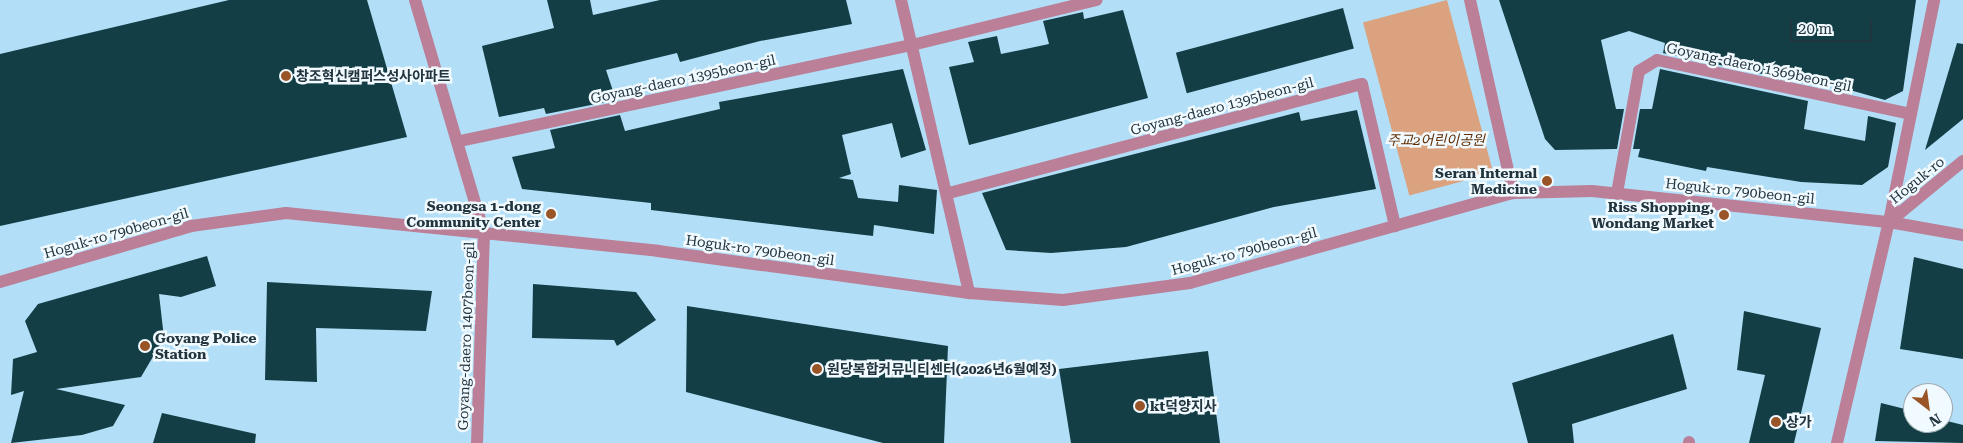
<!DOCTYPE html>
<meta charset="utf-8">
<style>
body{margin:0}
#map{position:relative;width:1963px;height:443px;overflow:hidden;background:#b2dff7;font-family:"Roboto Serif","Noto Sans KR",serif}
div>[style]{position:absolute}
.green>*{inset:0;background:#dba27f;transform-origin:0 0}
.building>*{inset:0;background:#133e46;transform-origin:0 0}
.service>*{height:12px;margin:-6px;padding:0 6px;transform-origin:6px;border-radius:6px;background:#bb7f98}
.minor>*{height:12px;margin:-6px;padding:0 6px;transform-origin:6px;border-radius:6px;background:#bb7f98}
.tertiary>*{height:12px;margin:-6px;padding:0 6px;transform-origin:6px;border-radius:6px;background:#bb7f98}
.dots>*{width:14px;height:14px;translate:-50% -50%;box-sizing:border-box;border:2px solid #f1faff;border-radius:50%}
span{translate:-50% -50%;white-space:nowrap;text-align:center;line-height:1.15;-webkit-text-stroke:5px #f1faff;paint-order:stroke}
.street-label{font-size:14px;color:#22343d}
.poi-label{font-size:14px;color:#22343d;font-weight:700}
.left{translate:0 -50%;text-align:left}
.right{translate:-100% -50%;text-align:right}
.park-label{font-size:14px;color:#622e03;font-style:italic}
.north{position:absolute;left:1903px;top:383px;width:50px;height:50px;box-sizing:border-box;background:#f1faff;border:1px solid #9eabb1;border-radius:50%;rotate:150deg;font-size:14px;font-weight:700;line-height:20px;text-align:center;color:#22343d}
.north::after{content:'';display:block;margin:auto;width:18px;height:22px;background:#995527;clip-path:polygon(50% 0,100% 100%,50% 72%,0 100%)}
.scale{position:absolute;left:1790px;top:20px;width:82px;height:22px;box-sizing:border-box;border:2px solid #22343d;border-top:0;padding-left:6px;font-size:15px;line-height:18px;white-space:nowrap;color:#22343d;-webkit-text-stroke:4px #f1faff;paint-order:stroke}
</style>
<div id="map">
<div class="green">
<div style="left:1447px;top:0;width:179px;height:87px;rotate:75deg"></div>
</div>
<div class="building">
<div style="clip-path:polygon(229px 0,367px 0,407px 137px,0 226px,0 54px)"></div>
<div style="clip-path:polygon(547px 0,590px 0,593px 15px,660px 0,846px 0,852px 24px,760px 41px,680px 62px,677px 53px,606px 70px,616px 100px,546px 114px,544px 108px,499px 117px,482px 46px,554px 28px)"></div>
<div style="clip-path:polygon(1499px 0,1916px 0,1903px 91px,1885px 100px,1811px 79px,1810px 84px,1663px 53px,1665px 43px,1629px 31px,1601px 40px,1616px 109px,1624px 109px,1617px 149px,1555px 150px,1545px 139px)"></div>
<div style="left:1343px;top:8px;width:42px;height:173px;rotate:75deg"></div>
<div style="clip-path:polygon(1123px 10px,1148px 98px,969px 145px,949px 67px,974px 62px,968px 42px,997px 36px,1001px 54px,1049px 44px,1043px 21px,1083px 12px,1084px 19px)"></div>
<div style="clip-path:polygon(1957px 43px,1963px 44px,1963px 119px,1925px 150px)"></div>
<div style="clip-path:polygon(903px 69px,926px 150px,901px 158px,892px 123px,842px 135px,851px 174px,839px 178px,853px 180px,858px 198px,898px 202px,899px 185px,937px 190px,934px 234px,874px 225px,873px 236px,651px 210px,651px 203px,522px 189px,512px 157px,555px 148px,550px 130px,620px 115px,625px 131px,720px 109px,719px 102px)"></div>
<div style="clip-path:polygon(1660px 69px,1808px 101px,1804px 129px,1865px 141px,1868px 116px,1896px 123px,1888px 167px,1862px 185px,1801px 182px,1707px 167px,1706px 171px,1638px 157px,1640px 149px,1633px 149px,1640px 109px,1652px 109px)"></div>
<div style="clip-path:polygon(1357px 110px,1376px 189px,1274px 207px,1126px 247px,1051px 253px,1006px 250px,982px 193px,1299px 112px,1301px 121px)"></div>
<div style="clip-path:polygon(207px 256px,216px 286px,181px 297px,159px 294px,164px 338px,141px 377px,56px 389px,125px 405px,113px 426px,82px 435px,11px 443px,24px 391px,11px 395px,13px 359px,37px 352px,25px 321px,38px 304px)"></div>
<div style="clip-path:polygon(1914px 257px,1963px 269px,1963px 359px,1900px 349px)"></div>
<div style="clip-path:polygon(267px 282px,432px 291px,426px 331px,316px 328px,317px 382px,265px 380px)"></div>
<div style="clip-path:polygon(533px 284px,636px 292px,656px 320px,617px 346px,614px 340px,532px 338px)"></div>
<div style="clip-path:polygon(687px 306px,948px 346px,944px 443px,883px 443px,686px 392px)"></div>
<div style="clip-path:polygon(1744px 311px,1821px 328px,1794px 443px,1749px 443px,1765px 375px,1737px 370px)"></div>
<div style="clip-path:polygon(1673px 334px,1687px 389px,1572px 424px,1574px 443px,1528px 443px,1512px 383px)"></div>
<div style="clip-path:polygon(1208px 351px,1220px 443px,1071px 443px,1059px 369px)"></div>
<div style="clip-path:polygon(1881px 403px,1913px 411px,1913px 423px,1943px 420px,1963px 425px,1963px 443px,1875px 441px)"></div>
<div style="clip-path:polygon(162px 413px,256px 434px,255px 443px,153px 443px)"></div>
</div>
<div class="service">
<div style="left:1689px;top:443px;width:1px;rotate:-90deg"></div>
</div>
<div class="minor">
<div style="left:415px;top:0;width:243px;rotate:73.5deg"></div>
<div style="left:484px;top:233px;width:210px;rotate:91.9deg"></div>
<div style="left:901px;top:0;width:301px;rotate:76.9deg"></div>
<div style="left:1470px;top:0;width:198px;rotate:77.4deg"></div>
<div style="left:460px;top:141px;width:462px;rotate:-12deg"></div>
<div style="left:912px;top:45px;width:190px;rotate:-13.7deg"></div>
<div style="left:949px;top:193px;width:427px;rotate:-14.8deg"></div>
<div style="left:1362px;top:84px;width:146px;rotate:76.9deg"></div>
<div style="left:1617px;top:193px;width:124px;rotate:-79.8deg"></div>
<div style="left:1639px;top:71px;width:21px;rotate:-31deg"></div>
<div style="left:1657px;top:60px;width:259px;rotate:12deg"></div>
<div style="left:1889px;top:222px;width:75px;rotate:10deg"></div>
<div style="left:1837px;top:443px;width:227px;rotate:-76.8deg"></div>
<div style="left:1889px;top:222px;width:227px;rotate:-78.5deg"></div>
</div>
<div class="tertiary">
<div style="left:0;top:282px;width:199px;rotate:-16.3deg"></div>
<div style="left:191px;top:226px;width:96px;rotate:-7.8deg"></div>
<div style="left:286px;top:213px;width:374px;rotate:5.8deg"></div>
<div style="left:658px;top:251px;width:314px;rotate:7.7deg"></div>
<div style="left:969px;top:293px;width:94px;rotate:4.3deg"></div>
<div style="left:1063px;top:300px;width:128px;rotate:-7.6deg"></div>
<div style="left:1190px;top:283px;width:335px;rotate:-15.6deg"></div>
<div style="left:1513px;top:193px;width:79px;rotate:-1.5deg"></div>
<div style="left:1592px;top:191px;width:299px;rotate:6deg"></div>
<div style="left:1889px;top:222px;width:96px;rotate:-39.5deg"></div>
</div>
<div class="dots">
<div style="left:286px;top:76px;background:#995527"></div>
<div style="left:1547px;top:181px;background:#995527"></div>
<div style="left:551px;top:214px;background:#995527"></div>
<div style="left:1724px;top:215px;background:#995527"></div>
<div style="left:145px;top:346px;background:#995527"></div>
<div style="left:817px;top:369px;background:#995527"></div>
<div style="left:1140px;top:406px;background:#995527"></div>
<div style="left:1776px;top:422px;background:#995527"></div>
</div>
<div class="street-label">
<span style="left:1759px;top:67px;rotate:12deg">Goyang-daero 1369beon-gil</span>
<span style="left:683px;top:79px;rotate:-12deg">Goyang-daero 1395beon-gil</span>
<span style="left:1222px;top:106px;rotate:-15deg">Goyang-daero 1395beon-gil</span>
<span style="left:1917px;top:180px;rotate:-39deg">Hoguk-ro</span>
<span style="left:1740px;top:191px;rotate:6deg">Hoguk-ro 790beon-gil</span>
<span style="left:116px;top:233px;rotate:-16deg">Hoguk-ro 790beon-gil</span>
<span style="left:760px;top:250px;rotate:8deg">Hoguk-ro 790beon-gil</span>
<span style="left:1244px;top:251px;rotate:-15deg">Hoguk-ro 790beon-gil</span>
<span style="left:466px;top:336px;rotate:-88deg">Goyang-daero 1407beon-gil</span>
</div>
<div class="poi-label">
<span class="left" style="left:296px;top:76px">창조혁신캠퍼스성사아파트</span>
<span class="right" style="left:1537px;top:181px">Seran Internal<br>Medicine</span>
<span class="right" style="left:541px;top:214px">Seongsa 1-dong<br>Community Center</span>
<span class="right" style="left:1714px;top:215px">Riss Shopping,<br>Wondang Market</span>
<span class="left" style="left:155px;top:346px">Goyang Police<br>Station</span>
<span class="left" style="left:827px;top:369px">원당복합커뮤니티센터(2026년6월예정)</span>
<span class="left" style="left:1150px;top:406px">kt덕양지사</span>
<span class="left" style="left:1786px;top:422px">상가</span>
</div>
<div class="park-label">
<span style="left:1436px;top:140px">주교2어린이공원</span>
</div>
<div class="north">N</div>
<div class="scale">20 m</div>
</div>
